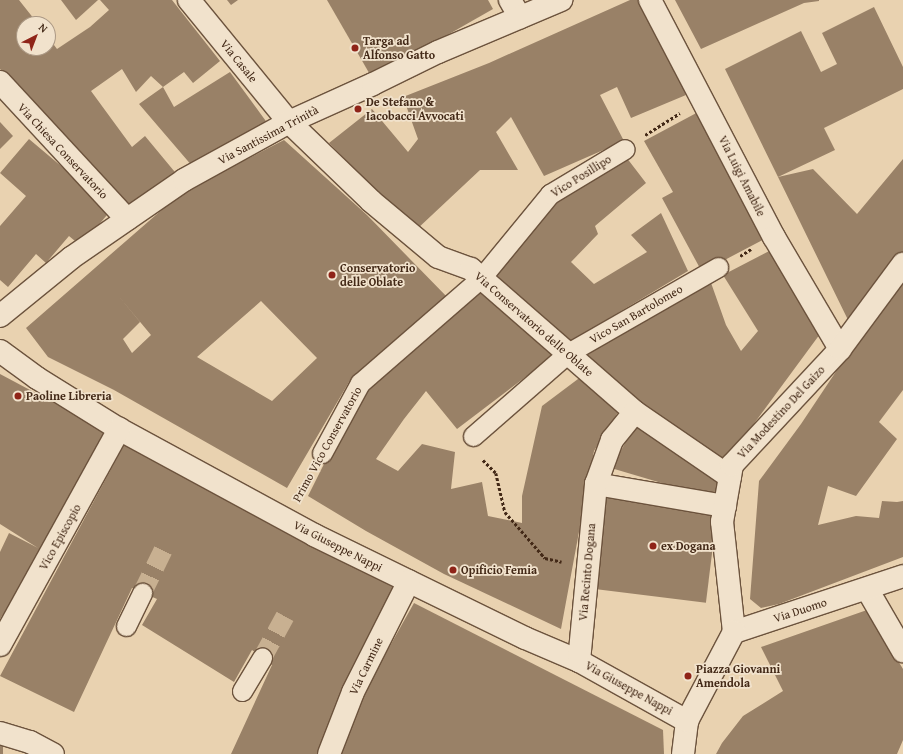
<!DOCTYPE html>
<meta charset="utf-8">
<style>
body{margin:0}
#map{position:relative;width:903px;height:754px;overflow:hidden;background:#e9d2b0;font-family:"Gentium Book Plus",serif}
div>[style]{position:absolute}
.building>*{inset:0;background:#998167;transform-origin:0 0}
.pedestrian-tunnel>*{height:19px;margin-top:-9.5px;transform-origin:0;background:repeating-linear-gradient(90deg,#c8b091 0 19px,transparent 0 29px)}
.path>*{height:2.5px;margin-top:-1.25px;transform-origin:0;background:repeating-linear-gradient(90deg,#432917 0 3px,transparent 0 5px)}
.roads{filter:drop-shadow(1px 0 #6c533d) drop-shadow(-1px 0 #6c533d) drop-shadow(0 1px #6c533d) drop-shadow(0 -1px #6c533d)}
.pedestrian>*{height:19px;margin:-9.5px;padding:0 9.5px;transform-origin:9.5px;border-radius:9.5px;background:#f1e2cc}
.minor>*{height:22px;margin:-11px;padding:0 11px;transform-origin:11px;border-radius:11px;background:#f1e2cc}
.dots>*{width:11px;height:11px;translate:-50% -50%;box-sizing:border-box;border:2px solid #f1e2cc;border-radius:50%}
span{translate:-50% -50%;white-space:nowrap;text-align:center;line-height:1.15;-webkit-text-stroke:3.5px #f1e2cc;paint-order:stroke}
.poi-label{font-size:12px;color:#432917;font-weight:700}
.left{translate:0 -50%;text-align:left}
.street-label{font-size:12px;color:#432917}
.north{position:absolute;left:16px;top:16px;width:40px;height:40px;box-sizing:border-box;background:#f1e2cc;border:1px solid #ab9884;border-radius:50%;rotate:42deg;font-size:11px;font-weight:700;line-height:16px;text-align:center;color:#432917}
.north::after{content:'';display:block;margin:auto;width:14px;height:18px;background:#8f2418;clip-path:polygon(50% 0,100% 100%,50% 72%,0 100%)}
</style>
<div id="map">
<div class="building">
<div style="clip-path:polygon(0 0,19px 0,38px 24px,24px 24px,24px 48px,48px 48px,48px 37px,57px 49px,90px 27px,109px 10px,100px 0,172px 0,220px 61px,193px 83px,184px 72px,163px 87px,151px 76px,136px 92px,122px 69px,91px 91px,132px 147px,145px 136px,179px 177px,131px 209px,0 69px)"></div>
<div style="clip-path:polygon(61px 0,98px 0,76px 20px)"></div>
<div style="clip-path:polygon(227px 0,238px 0,231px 5px)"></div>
<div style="clip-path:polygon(327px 0,488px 0,493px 9px,372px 78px)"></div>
<div style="clip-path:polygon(630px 0,645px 0,686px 95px,631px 118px,617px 87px,600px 95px,624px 141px,544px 176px,511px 117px,496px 132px,518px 170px,480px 170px,416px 230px,329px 143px,372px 109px,408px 152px,418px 139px,403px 97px,489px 63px)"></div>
<div style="clip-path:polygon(675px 0,819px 0,819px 1px,804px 3px,701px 49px)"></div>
<div style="clip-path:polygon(874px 7px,903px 67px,903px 89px,824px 128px,835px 150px,778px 177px,725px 69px,801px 31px,821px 72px,837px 64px,822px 33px)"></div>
<div style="clip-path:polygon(230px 72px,268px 124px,193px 167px,139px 104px,163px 87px,174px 107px)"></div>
<div style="clip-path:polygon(702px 110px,770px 236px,702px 272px,662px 198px,673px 192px,644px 141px)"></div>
<div style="clip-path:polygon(0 122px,13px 136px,0 149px)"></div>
<div style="clip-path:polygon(29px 139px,112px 209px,81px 246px,69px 236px,46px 263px,36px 254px,8px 287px,0 280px,0 226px,26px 196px,0 173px)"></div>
<div style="clip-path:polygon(evenodd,284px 140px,367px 215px,449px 299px,349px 382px,287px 488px,114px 390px,48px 357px,26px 328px,172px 201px,222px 172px,284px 140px,116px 293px,151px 335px,132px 353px,123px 339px,140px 322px,116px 293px,284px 140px,261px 301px,317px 358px,272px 401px,197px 357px,261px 301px)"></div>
<div style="clip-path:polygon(623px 153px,646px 183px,595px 226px,598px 234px,571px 262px,594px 284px,647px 252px,631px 235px,661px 213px,688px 271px,571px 341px,492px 277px,566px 193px)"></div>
<div style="clip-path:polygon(903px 159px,903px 255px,850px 324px,778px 177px,813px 169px,857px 214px)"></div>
<div style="clip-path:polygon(775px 248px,820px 334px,725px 463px,645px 412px,582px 351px,710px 280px,726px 325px,741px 351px,758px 331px,723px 275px)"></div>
<div style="clip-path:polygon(903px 277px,903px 390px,879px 422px,897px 439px,856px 496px,828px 486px,818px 525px,856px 516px,879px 518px,882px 501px,897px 502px,903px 501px,903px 557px,779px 604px,761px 608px,750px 599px,759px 481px,801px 424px,877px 310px)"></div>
<div style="clip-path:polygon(479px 286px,553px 356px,457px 429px,426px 391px,404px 419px,376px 459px,398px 471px,422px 444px,455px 452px,451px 489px,482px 482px,488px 516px,522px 523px,522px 496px,542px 406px,582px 376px,620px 409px,594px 451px,561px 629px,444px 574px,366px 531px,308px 496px,337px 438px,364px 387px)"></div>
<div style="clip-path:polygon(0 374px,107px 431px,44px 552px,0 619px,0 552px,9px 533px,38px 548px,0 524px)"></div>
<div style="clip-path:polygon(637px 422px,723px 478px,719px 500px,611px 468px)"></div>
<div style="clip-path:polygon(124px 445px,393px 587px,317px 754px,231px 754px,272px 665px,252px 650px,234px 682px,142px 625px,157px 599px,132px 588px,74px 712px,0 676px)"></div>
<div style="left:601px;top:489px;width:118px;height:100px;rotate:7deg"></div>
<div style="clip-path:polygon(414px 603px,663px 730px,664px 754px,341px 754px,359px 701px)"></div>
<div style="clip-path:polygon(867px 610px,903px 669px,903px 740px,897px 754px,716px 754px,722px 743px,743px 716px,783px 691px,761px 647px)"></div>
<div style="left:0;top:743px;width:3px;height:11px"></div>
</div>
<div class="pedestrian-tunnel">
<div style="left:142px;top:593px;width:48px;rotate:-64deg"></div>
<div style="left:262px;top:658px;width:48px;rotate:-61.3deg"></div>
</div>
<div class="path">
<div style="left:645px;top:135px;width:41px;rotate:-32.2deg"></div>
<div style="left:740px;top:256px;width:13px;rotate:-32deg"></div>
<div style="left:483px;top:460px;width:18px;rotate:45deg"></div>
<div style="left:496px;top:473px;width:40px;rotate:77deg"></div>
<div style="left:505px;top:512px;width:61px;rotate:49deg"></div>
<div style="left:545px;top:558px;width:17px;rotate:13deg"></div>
<div style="left:298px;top:497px;width:25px;rotate:-61deg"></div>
</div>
<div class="roads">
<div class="pedestrian">
<div style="left:473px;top:436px;width:126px;rotate:-41.1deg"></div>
<div style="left:568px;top:353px;width:173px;rotate:-29.8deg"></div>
<div style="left:322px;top:453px;width:80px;rotate:-61.5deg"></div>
<div style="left:360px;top:383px;width:160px;rotate:-41deg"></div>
<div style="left:481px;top:278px;width:109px;rotate:-50.6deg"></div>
<div style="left:550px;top:194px;width:87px;rotate:-31deg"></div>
<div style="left:126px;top:626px;width:37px;rotate:-64deg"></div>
<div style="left:242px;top:691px;width:39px;rotate:-59deg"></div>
</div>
<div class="minor">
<div style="left:189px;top:0;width:158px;rotate:50.7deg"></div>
<div style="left:289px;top:122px;width:114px;rotate:43.9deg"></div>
<div style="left:371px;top:201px;width:87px;rotate:39.9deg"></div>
<div style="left:438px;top:257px;width:35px;rotate:20deg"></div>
<div style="left:471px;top:269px;width:218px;rotate:41.1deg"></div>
<div style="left:635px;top:412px;width:115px;rotate:34.4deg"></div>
<div style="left:510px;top:0;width:20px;rotate:60deg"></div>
<div style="left:650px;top:0;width:267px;rotate:62.4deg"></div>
<div style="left:774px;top:237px;width:130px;rotate:59.5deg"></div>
<div style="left:0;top:82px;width:187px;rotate:47.2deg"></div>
<div style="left:0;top:316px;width:92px;rotate:-39.2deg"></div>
<div style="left:71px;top:258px;width:137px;rotate:-34.6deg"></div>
<div style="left:184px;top:180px;width:120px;rotate:-28.9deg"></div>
<div style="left:289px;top:122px;width:92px;rotate:-24.3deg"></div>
<div style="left:373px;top:84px;width:72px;rotate:-26.2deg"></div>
<div style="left:438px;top:52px;width:134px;rotate:-22.9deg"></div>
<div style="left:0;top:351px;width:46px;rotate:36.1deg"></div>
<div style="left:37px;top:378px;width:97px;rotate:31.9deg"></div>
<div style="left:119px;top:429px;width:222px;rotate:28.5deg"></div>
<div style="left:314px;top:535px;width:235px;rotate:26deg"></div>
<div style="left:525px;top:638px;width:59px;rotate:23.1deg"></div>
<div style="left:579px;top:661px;width:124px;rotate:29.1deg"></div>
<div style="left:596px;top:484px;width:131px;rotate:9.7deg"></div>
<div style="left:867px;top:589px;width:72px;rotate:59.9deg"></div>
<div style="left:734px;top:632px;width:111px;rotate:-96.2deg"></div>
<div style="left:722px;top:522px;width:58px;rotate:-80deg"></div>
<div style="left:732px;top:465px;width:158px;rotate:-47deg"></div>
<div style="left:840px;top:349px;width:106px;rotate:-53.5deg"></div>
<div style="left:734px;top:632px;width:178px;rotate:-18.3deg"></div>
<div style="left:0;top:645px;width:247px;rotate:-61.1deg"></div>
<div style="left:579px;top:661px;width:178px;rotate:-84.5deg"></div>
<div style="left:596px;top:484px;width:47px;rotate:-70deg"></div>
<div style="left:612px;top:440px;width:36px;rotate:-51deg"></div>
<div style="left:0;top:733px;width:31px;rotate:17deg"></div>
<div style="left:30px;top:742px;width:26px;rotate:28deg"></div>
<div style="left:329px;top:754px;width:66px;rotate:-68.8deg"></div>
<div style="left:353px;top:692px;width:124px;rotate:-63.2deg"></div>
<div style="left:683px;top:754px;width:33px;rotate:-83deg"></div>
<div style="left:687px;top:721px;width:101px;rotate:-62.2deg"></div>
</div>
</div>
<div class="dots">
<div style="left:355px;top:48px;background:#8f2418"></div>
<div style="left:358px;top:109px;background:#8f2418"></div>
<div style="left:332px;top:275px;background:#8f2418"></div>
<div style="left:18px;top:396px;background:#8f2418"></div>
<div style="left:653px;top:546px;background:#8f2418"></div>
<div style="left:453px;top:570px;background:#8f2418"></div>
<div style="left:688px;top:676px;background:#8f2418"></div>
</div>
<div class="poi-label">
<span class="left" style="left:363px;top:48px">Targa ad<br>Alfonso Gatto</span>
<span class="left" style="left:366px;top:109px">De Stefano &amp;<br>Iacobacci Avvocati</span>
<span class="left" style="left:340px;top:275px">Conservatorio<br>delle Oblate</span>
<span class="left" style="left:26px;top:396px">Paoline Libreria</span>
<span class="left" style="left:661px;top:546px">ex Dogana</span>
<span class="left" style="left:461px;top:570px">Opificio Femia</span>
<span class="left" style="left:696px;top:676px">Piazza Giovanni<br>Amendola</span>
</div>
<div class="street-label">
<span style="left:239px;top:61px;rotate:51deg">Via Casale</span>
<span style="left:268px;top:135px;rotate:-28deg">Via Santissima Trinità</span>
<span style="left:63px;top:151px;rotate:47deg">Via Chiesa Conservatorio</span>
<span style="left:581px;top:176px;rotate:-32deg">Vico Posillipo</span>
<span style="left:742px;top:176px;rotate:63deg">Via Luigi Amabile</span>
<span style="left:636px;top:314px;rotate:-30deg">Vico San Bartolomeo</span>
<span style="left:534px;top:324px;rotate:41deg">Via Conservatorio delle Oblate</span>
<span style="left:781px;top:412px;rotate:-47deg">Via Modestino Del Gaizo</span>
<span style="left:327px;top:444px;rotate:-61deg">Primo Vico Conservatorio</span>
<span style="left:60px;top:537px;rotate:-61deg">Vico Episcopio</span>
<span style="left:338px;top:546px;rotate:27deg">Via Giuseppe Nappi</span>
<span style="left:587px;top:572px;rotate:-85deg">Via Recinto Dogana</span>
<span style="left:800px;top:610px;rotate:-18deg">Via Duomo</span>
<span style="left:366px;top:666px;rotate:-64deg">Via Carmine</span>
<span style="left:629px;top:688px;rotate:29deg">Via Giuseppe Nappi</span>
</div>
<div class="north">N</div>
</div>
